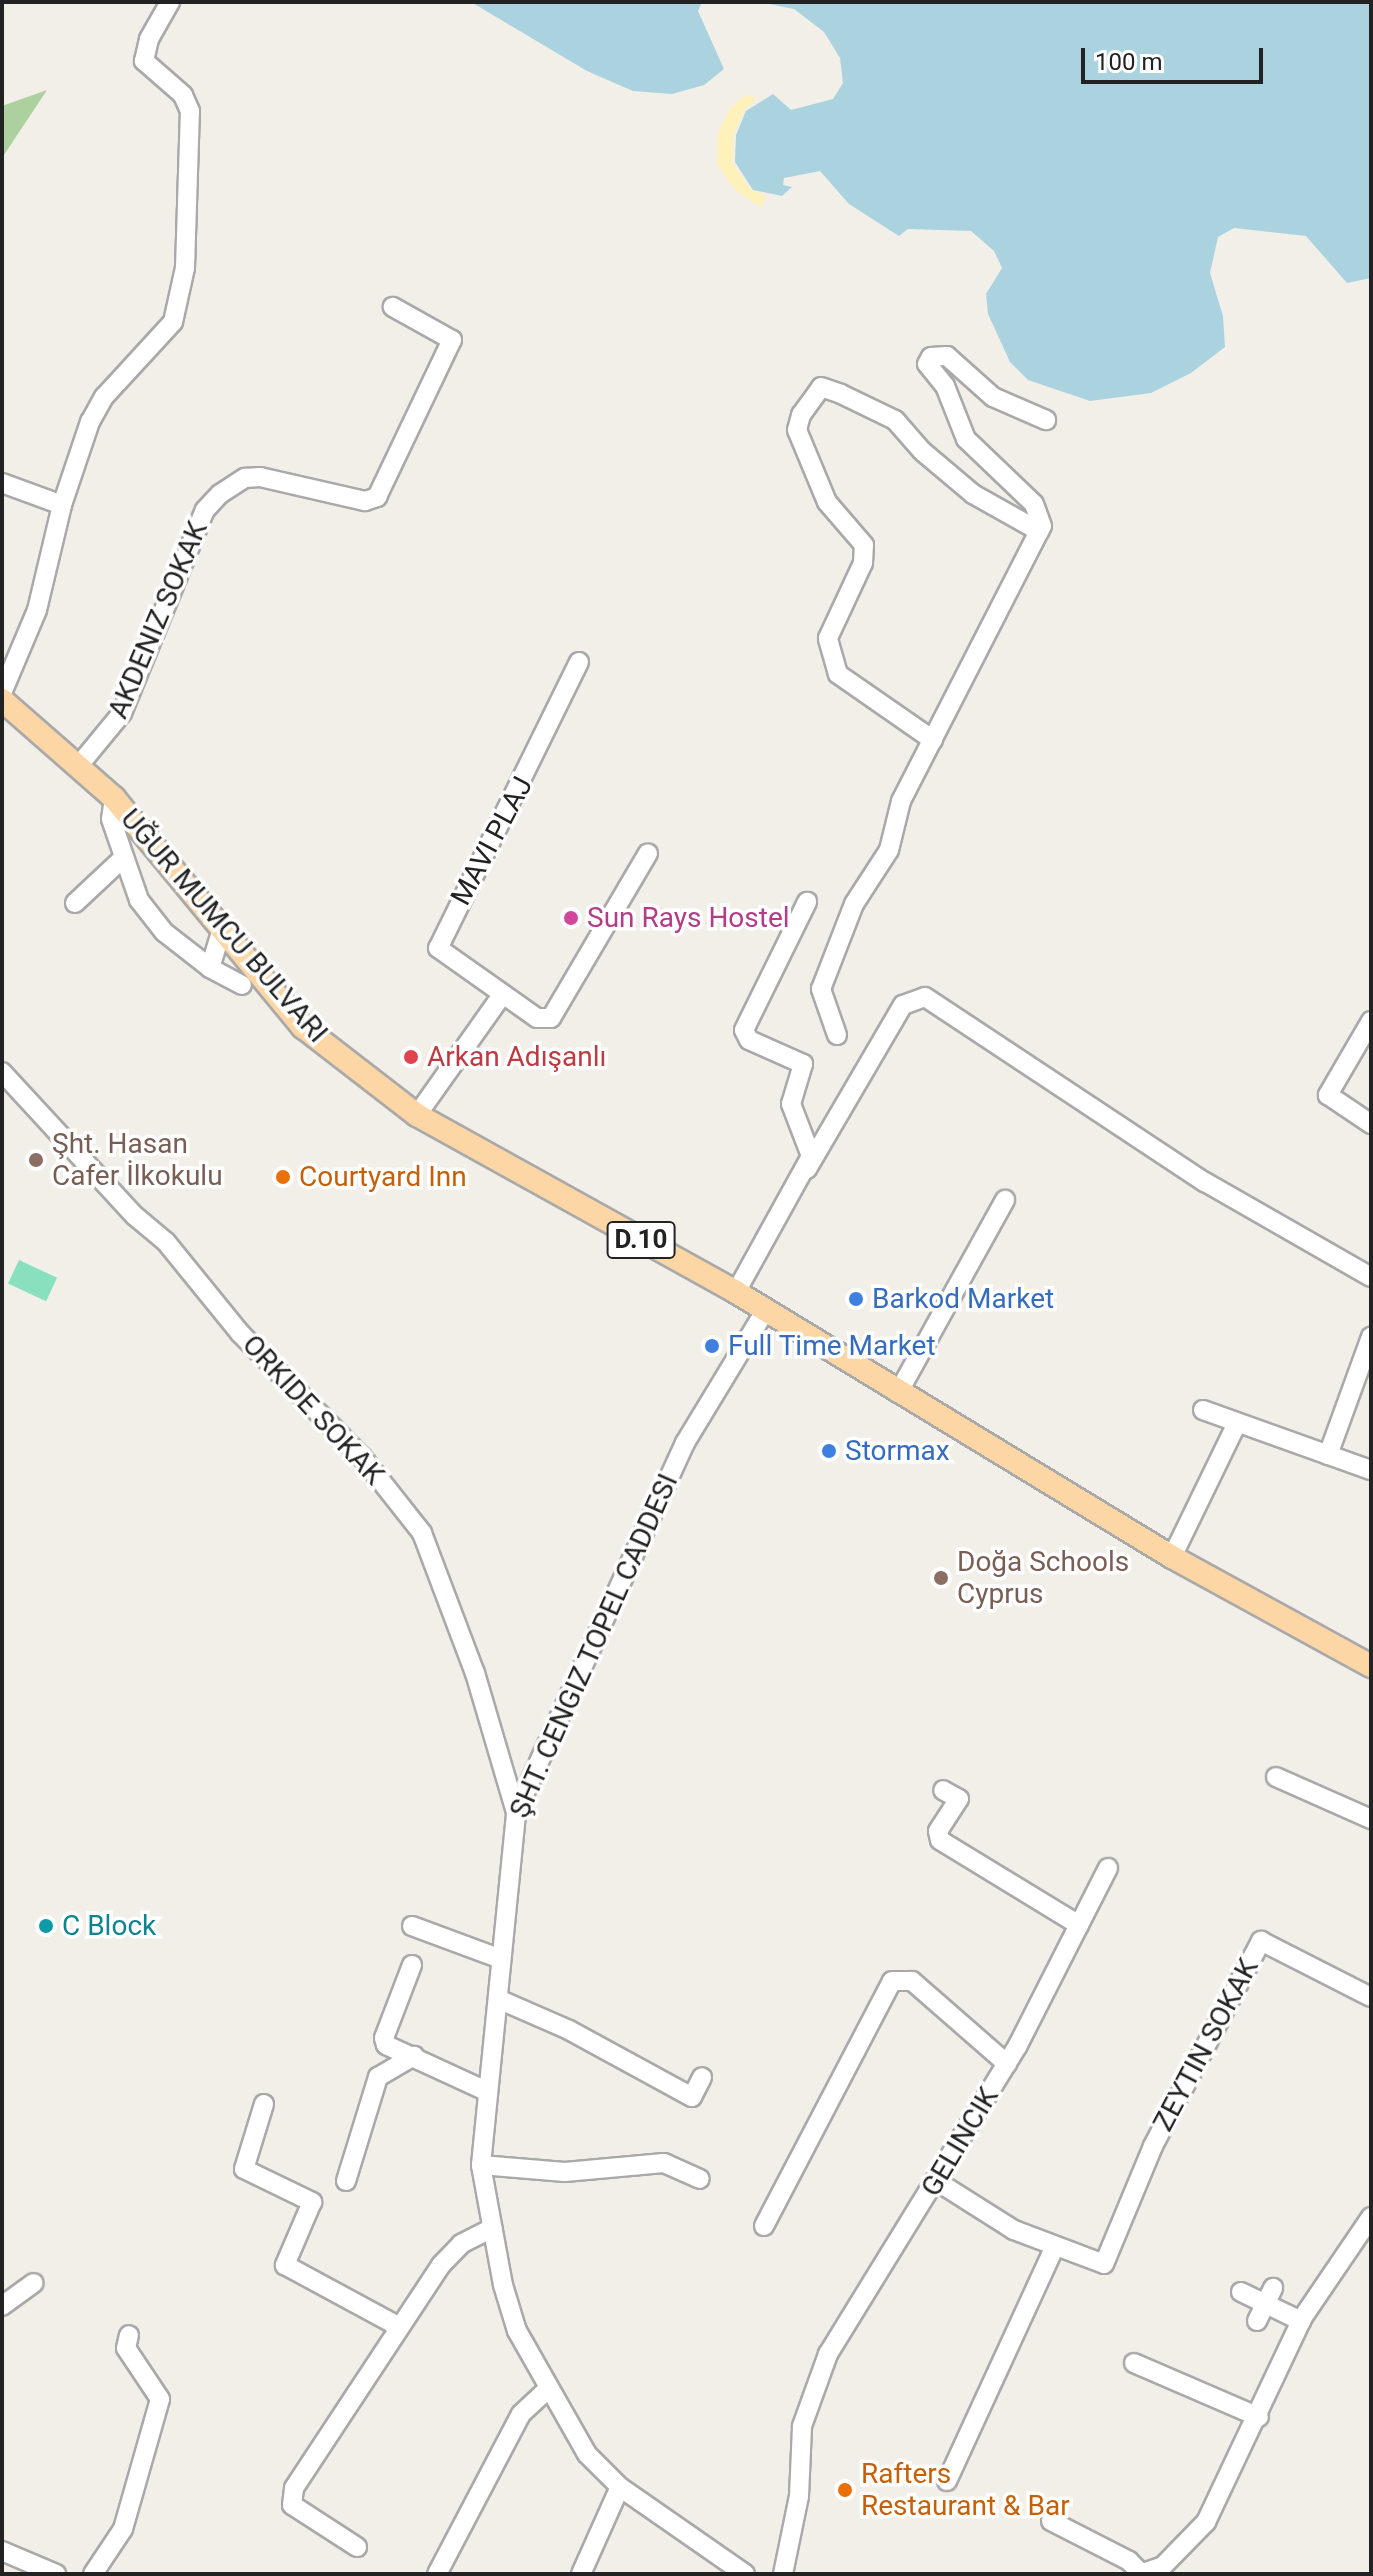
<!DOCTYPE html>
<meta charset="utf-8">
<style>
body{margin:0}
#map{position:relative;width:1373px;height:2576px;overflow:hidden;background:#f2efe9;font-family:Roboto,sans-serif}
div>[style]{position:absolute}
.forest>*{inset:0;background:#add19e}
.sand>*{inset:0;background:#fff1ba}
.pitch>*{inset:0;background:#88e0be;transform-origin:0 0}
.water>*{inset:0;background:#aad3df}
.roads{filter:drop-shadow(2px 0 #a9a9a9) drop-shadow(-2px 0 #a9a9a9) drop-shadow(0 2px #a9a9a9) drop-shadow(0 -2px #a9a9a9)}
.minor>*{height:18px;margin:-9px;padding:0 9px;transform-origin:9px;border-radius:9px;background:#fff}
.major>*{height:22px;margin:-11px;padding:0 11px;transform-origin:11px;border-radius:11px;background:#fcd6a4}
.dots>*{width:22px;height:22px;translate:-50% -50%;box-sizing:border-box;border:4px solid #fff;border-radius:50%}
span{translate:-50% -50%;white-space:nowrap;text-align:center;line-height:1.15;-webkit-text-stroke:7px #fff;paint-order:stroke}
.shield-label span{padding:2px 6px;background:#fff;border:2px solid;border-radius:6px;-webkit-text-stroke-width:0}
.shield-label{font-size:26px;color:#222;font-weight:700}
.street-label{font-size:28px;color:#222}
.hotel-label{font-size:28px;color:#b23c85}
.left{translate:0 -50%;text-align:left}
.health-label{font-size:28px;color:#be3a42}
.education-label{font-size:28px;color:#785e54}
.food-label{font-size:28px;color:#c56008}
.shop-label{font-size:28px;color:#366cbe}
.culture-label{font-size:28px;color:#0d838f}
.frame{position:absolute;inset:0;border:4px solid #222;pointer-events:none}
.scale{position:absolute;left:1081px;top:48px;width:182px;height:36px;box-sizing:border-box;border:4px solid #222;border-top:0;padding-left:10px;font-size:24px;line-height:28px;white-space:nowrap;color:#222;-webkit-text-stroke:6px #fff;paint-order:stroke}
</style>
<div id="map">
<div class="forest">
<div style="clip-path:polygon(47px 90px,2px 158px,2px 106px)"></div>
</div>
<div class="sand">
<div style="clip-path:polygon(746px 95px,757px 98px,744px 110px,733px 135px,733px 164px,751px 190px,767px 196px,760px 207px,735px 190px,717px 164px,718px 133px,730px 108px)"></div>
</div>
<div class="pitch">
<div style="left:19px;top:1260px;width:42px;height:26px;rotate:25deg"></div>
</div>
<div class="water">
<div style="clip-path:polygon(471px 2px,702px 2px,698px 11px,724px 69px,704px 85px,672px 94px,633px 91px,587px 71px)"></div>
<div style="clip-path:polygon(759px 2px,1371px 2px,1371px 278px,1347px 283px,1306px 236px,1234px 228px,1218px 237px,1210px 273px,1223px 316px,1225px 347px,1191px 373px,1151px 393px,1090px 401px,1028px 380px,1010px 362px,988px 314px,986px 294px,1002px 268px,994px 251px,971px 231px,908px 229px,899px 236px,849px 204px,820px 171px,784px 178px,783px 185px,792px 187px,782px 196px,753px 190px,735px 162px,736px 135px,746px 111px,773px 94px,791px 110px,833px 99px,843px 83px,840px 58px,824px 32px,794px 9px)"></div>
</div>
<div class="roads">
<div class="minor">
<div style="left:2px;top:483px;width:64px;rotate:20.1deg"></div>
<div style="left:579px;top:662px;width:319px;rotate:116.2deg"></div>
<div style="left:438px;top:948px;width:121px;rotate:35.3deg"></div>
<div style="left:537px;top:1018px;width:14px"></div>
<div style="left:551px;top:1018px;width:191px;rotate:-59.5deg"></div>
<div style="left:2px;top:693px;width:90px;rotate:-67.1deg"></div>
<div style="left:37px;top:610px;width:108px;rotate:-76.6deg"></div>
<div style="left:62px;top:505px;width:88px;rotate:-71.4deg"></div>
<div style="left:90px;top:422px;width:29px;rotate:-61deg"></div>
<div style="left:104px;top:397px;width:102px;rotate:-47.4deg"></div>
<div style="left:173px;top:322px;width:55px;rotate:-77.5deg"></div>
<div style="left:185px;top:268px;width:157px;rotate:-88.2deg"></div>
<div style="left:190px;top:111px;width:17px;rotate:-114deg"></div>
<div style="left:183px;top:95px;width:52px;rotate:-138.9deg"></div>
<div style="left:144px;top:61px;width:23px;rotate:-77deg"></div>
<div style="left:149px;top:39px;width:43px;rotate:-60.4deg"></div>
<div style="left:933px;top:740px;width:116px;rotate:-145.2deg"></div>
<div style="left:838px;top:674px;width:37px;rotate:-106deg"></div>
<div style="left:828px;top:638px;width:83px;rotate:-65deg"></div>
<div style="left:863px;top:563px;width:18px;rotate:-87deg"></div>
<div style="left:864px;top:545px;width:57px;rotate:-130.7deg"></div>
<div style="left:827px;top:502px;width:78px;rotate:-112.6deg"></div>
<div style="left:797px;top:430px;width:16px;rotate:-75deg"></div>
<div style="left:801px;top:415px;width:34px;rotate:-54deg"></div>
<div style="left:821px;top:387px;width:21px;rotate:19deg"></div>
<div style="left:841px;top:394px;width:60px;rotate:25.7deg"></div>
<div style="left:895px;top:420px;width:41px;rotate:48.9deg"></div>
<div style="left:922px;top:451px;width:67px;rotate:40.1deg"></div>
<div style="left:973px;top:494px;width:76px;rotate:29.3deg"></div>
<div style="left:80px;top:764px;width:66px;rotate:-50.5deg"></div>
<div style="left:122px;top:713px;width:219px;rotate:-67.8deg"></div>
<div style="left:205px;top:510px;width:22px;rotate:-47deg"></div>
<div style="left:220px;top:494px;width:30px;rotate:-33deg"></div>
<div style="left:245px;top:478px;width:15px;rotate:-4deg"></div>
<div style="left:260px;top:477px;width:108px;rotate:12.9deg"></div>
<div style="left:365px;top:501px;width:13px;rotate:-18deg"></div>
<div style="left:377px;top:497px;width:174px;rotate:-64.5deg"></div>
<div style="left:452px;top:340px;width:68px;rotate:-150.8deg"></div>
<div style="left:114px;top:798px;width:21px;rotate:98deg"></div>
<div style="left:111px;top:819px;width:86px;rotate:70.9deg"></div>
<div style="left:139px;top:900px;width:41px;rotate:52deg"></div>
<div style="left:164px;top:932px;width:58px;rotate:38deg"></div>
<div style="left:210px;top:968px;width:36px;rotate:28deg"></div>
<div style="left:75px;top:903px;width:64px;rotate:-43.1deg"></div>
<div style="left:210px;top:968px;width:41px;rotate:-72.9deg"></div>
<div style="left:1371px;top:1021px;width:86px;rotate:120.2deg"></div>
<div style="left:1328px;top:1095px;width:52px;rotate:34deg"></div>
<div style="left:837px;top:1035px;width:49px;rotate:-109.2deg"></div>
<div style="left:821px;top:989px;width:91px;rotate:-68.8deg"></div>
<div style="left:854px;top:904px;width:64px;rotate:-57.1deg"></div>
<div style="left:889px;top:850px;width:50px;rotate:-76.2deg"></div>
<div style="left:901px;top:801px;width:309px;rotate:-62.9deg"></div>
<div style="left:1042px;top:526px;width:23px;rotate:-110deg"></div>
<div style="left:1034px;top:504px;width:94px;rotate:-136.3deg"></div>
<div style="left:966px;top:439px;width:57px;rotate:-111.6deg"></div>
<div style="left:945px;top:386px;width:28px;rotate:-129deg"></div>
<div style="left:927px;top:364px;width:8px;rotate:-60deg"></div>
<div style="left:931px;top:357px;width:16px;rotate:-4deg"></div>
<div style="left:947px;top:356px;width:62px;rotate:41.7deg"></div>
<div style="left:993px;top:397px;width:58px;rotate:23.5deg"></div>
<div style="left:2px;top:1072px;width:196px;rotate:47.3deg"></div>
<div style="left:135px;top:1216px;width:40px;rotate:40deg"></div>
<div style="left:166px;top:1242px;width:117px;rotate:50.9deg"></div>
<div style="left:240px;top:1333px;width:174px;rotate:45.5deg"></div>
<div style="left:362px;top:1457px;width:97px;rotate:51.7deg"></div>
<div style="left:422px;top:1533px;width:150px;rotate:69.3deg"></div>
<div style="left:475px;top:1673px;width:145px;rotate:73.6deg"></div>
<div style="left:417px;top:1115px;width:147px;rotate:-54.7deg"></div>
<div style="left:807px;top:1169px;width:190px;rotate:-59.7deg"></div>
<div style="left:903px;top:1005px;width:23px;rotate:-20deg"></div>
<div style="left:925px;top:997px;width:336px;rotate:33.5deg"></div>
<div style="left:1205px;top:1182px;width:191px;rotate:29.8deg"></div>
<div style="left:736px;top:1292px;width:155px;rotate:-61.1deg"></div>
<div style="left:811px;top:1156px;width:56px;rotate:-111deg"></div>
<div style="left:791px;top:1104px;width:42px;rotate:-73.3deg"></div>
<div style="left:803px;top:1064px;width:59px;rotate:-156deg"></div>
<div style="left:749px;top:1040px;width:11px;rotate:-117deg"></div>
<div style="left:744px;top:1030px;width:143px;rotate:-63.8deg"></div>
<div style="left:898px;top:1393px;width:221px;rotate:-61deg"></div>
<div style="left:1203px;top:1410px;width:178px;rotate:19.7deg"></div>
<div style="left:1328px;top:1455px;width:126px;rotate:-70deg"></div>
<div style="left:1172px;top:1557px;width:149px;rotate:-64.1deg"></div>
<div style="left:1276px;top:1777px;width:104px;rotate:23.9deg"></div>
<div style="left:1079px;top:1925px;width:64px;rotate:-63deg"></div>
<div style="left:412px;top:1926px;width:95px;rotate:20.3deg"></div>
<div style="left:412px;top:1965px;width:78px;rotate:111deg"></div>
<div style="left:384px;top:2038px;width:7px;rotate:74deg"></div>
<div style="left:386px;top:2045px;width:112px;rotate:24.7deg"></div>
<div style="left:498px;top:1999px;width:77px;rotate:23.6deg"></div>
<div style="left:569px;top:2030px;width:140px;rotate:28.6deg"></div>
<div style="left:692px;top:2097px;width:22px;rotate:-63deg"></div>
<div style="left:264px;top:2104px;width:68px;rotate:107.1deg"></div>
<div style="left:244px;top:2169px;width:76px;rotate:25.9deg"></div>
<div style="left:312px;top:2202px;width:69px;rotate:113.2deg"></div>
<div style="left:285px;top:2265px;width:126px;rotate:28.4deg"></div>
<div style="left:481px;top:2165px;width:84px;rotate:4.8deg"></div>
<div style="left:565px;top:2172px;width:99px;rotate:-5.2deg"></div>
<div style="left:664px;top:2163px;width:39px;rotate:24deg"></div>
<div style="left:346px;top:2181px;width:109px;rotate:-72.9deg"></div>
<div style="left:378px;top:2077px;width:42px;rotate:-30.3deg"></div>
<div style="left:938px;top:2182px;width:90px;rotate:32.3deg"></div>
<div style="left:1014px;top:2230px;width:96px;rotate:20.7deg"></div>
<div style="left:1104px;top:2264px;width:128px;rotate:-67.4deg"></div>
<div style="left:1153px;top:2146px;width:232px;rotate:-62.2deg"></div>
<div style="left:1261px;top:1941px;width:123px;rotate:27deg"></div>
<div style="left:764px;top:2226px;width:276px;rotate:-62.4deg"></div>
<div style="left:892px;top:1981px;width:20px"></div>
<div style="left:912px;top:1981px;width:126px;rotate:41.1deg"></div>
<div style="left:1241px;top:2292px;width:67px;rotate:25.8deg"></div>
<div style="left:2px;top:2306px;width:39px;rotate:-36deg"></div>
<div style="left:1257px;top:2321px;width:37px;rotate:-64deg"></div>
<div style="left:1134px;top:2363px;width:136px;rotate:23.4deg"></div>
<div style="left:947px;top:2481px;width:256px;rotate:-65.3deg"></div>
<div style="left:1051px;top:2521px;width:88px;rotate:27.1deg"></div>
<div style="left:1129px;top:2561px;width:17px;rotate:45deg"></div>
<div style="left:357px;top:2547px;width:77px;rotate:-147.1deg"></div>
<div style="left:292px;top:2505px;width:17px;rotate:-83deg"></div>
<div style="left:294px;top:2488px;width:267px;rotate:-56.6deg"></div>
<div style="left:441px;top:2265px;width:29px;rotate:-46deg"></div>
<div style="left:461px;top:2244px;width:35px;rotate:-27deg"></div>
<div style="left:2px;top:2551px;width:59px;rotate:23.1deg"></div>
<div style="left:93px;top:2574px;width:54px;rotate:-56.3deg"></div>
<div style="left:123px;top:2529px;width:135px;rotate:-74.1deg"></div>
<div style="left:160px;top:2399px;width:61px;rotate:-123.7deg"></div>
<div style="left:126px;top:2348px;width:13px;rotate:-77deg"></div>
<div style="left:437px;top:2574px;width:181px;rotate:-62.3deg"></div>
<div style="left:521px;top:2414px;width:38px;rotate:-43deg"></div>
<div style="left:581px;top:2574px;width:95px;rotate:-65.9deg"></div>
<div style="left:745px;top:2574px;width:152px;rotate:-145.2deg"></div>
<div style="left:620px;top:2487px;width:47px;rotate:-135deg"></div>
<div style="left:587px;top:2454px;width:142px;rotate:-119.6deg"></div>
<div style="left:517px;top:2331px;width:48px;rotate:-106.9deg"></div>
<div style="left:503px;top:2285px;width:122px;rotate:-100.4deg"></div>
<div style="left:481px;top:2165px;width:355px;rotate:-84.3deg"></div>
<div style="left:516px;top:1812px;width:406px;rotate:-65.4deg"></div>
<div style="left:685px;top:1443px;width:154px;rotate:-58.8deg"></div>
<div style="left:783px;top:2574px;width:80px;rotate:-78.4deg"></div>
<div style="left:799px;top:2496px;width:70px;rotate:-87.5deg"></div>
<div style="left:802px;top:2426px;width:77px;rotate:-70.1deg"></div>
<div style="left:828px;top:2354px;width:361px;rotate:-58.4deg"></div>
<div style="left:1017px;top:2047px;width:137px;rotate:-63.1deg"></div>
<div style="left:1079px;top:1925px;width:163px;rotate:-148.6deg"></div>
<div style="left:940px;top:1840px;width:9px;rotate:-103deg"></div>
<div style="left:938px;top:1831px;width:38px;rotate:-57deg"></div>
<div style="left:959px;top:1799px;width:18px;rotate:-151deg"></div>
<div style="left:1140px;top:2574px;width:24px;rotate:-19deg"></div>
<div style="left:1163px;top:2566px;width:62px;rotate:-45.7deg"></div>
<div style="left:1206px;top:2522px;width:227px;rotate:-64.7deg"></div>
<div style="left:1303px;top:2317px;width:121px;rotate:-55.8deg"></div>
</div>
<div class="major">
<div style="left:2px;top:700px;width:149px;rotate:41.2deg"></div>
<div style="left:114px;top:798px;width:297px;rotate:50.5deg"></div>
<div style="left:303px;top:1027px;width:144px;rotate:37.7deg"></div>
<div style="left:417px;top:1115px;width:365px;rotate:29deg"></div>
<div style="left:736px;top:1292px;width:510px;rotate:31.29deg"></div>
<div style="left:1172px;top:1557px;width:227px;rotate:28.7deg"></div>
</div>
</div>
<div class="dots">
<div style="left:571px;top:918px;background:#d1479c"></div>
<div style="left:411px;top:1057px;background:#e0444e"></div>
<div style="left:36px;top:1160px;background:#8d6e63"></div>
<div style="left:283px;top:1177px;background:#e8710a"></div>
<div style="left:856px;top:1299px;background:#3f7fe0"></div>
<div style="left:712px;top:1346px;background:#3f7fe0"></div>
<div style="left:829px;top:1451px;background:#3f7fe0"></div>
<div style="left:941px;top:1578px;background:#8d6e63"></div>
<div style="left:46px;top:1926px;background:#0f9aa8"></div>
<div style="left:845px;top:2490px;background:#e8710a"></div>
</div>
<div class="shield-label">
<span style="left:641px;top:1240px">D.10</span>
</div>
<div class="street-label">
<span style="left:158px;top:620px;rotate:-67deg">AKDENIZ SOKAK</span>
<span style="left:492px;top:841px;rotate:-62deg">MAVI PLAJ</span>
<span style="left:224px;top:926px;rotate:49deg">UĞUR MUMCU BULVARI</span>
<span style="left:313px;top:1410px;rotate:47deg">ORKIDE SOKAK</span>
<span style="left:594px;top:1646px;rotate:-66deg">ŞHT. CENGIZ TOPEL CADDESI</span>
<span style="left:1206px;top:2045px;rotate:-62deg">ZEYTIN SOKAK</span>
<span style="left:960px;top:2142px;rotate:-59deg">GELINCIK</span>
</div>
<div class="hotel-label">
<span class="left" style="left:587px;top:918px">Sun Rays Hostel</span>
</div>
<div class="health-label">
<span class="left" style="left:427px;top:1057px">Arkan Adışanlı</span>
</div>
<div class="education-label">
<span class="left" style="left:52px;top:1160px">Şht. Hasan<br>Cafer İlkokulu</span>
<span class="left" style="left:957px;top:1578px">Doğa Schools<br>Cyprus</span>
</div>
<div class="food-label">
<span class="left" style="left:299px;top:1177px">Courtyard Inn</span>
<span class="left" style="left:861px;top:2490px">Rafters<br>Restaurant &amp; Bar</span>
</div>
<div class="shop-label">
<span class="left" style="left:872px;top:1299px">Barkod Market</span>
<span class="left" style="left:728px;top:1346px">Full Time Market</span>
<span class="left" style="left:845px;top:1451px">Stormax</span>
</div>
<div class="culture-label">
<span class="left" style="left:62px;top:1926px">C Block</span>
</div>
<div class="frame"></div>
<div class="scale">100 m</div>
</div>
